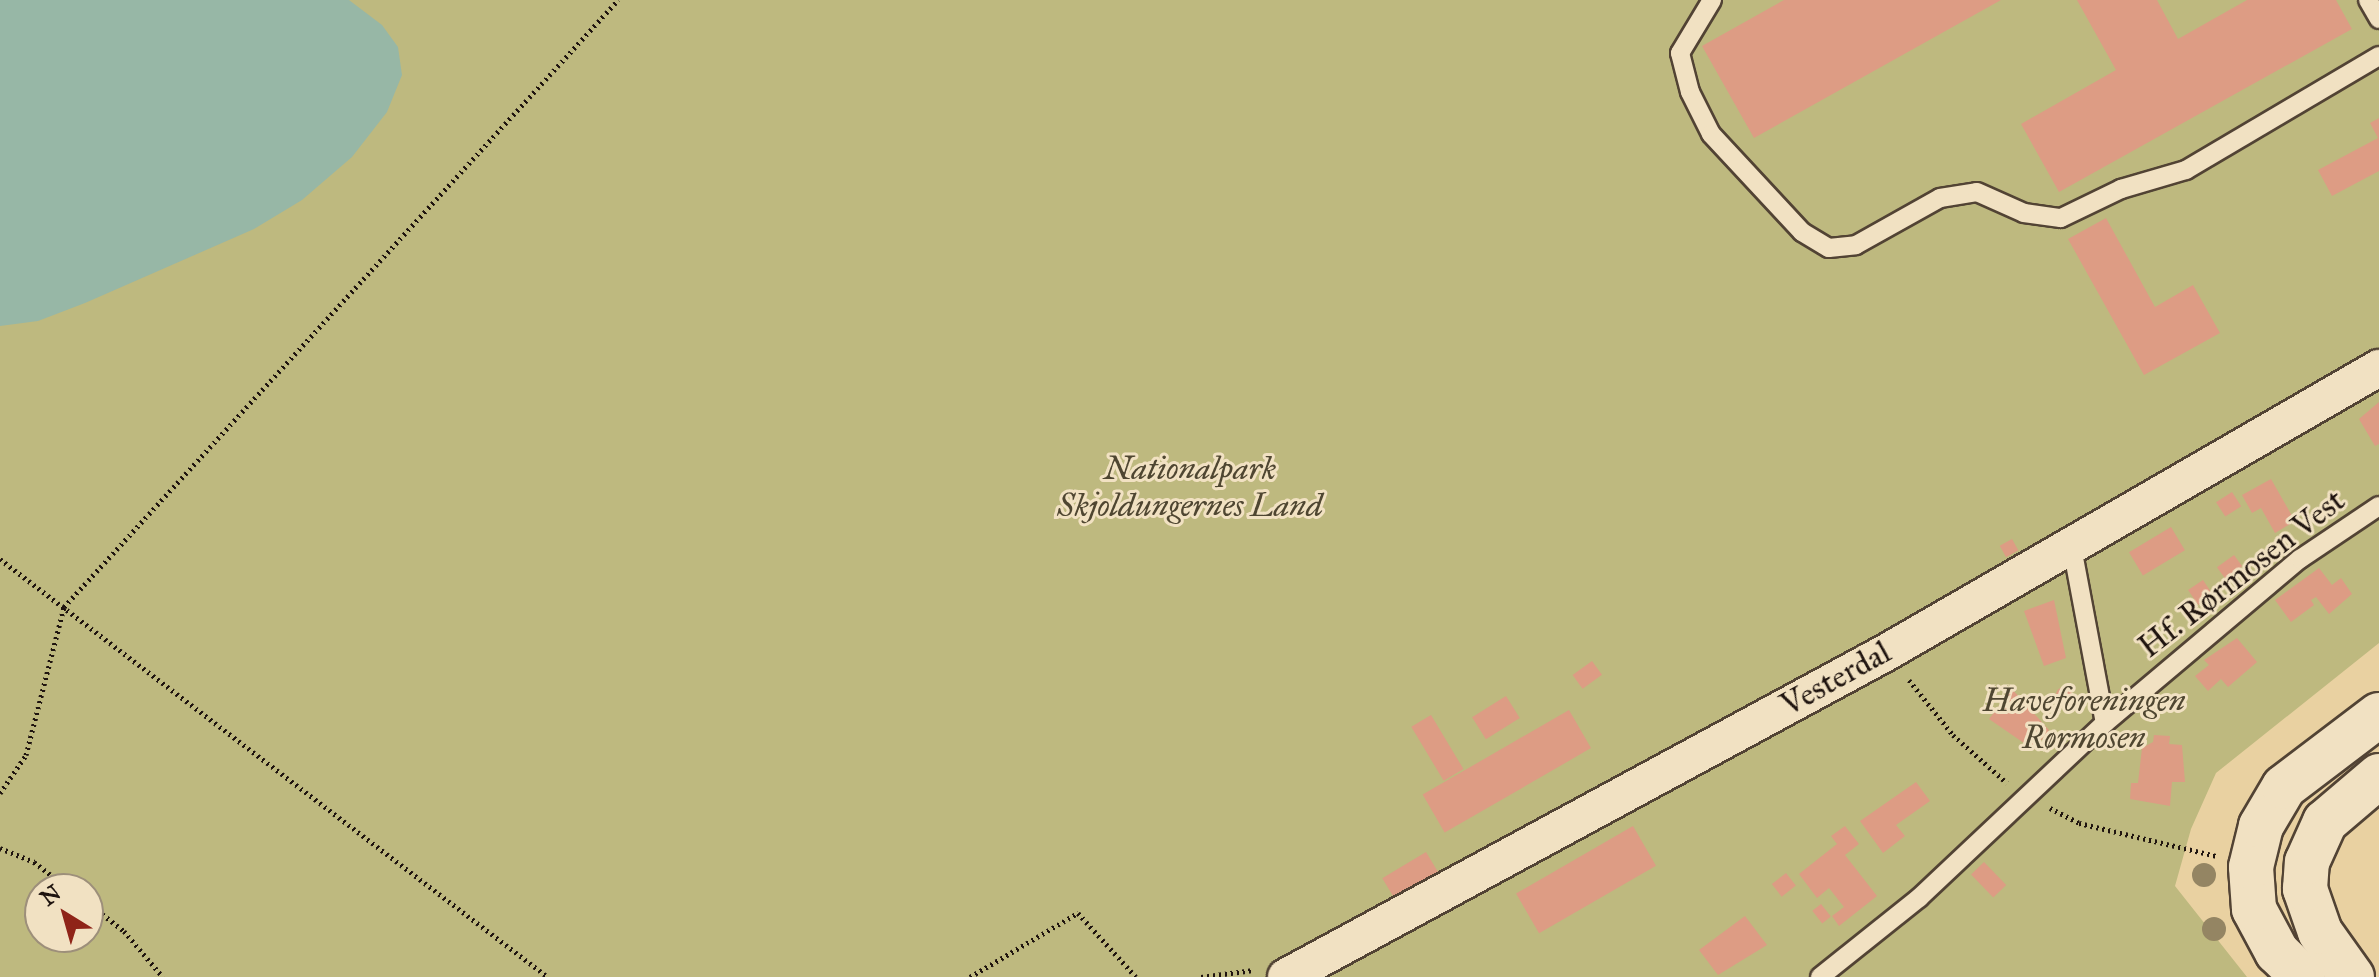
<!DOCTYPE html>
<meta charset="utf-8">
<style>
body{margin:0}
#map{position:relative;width:2379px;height:977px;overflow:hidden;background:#e9d1a1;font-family:"IM FELL Great Primer",serif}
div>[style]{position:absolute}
.green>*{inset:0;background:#beb97f}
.water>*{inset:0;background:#97b7a6}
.building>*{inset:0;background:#dd9c84;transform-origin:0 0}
.round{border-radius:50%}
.path>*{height:5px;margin-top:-2.5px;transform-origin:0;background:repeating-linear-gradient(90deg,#1f140f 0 2px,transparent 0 6px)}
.roads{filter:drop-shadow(2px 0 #524334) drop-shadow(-2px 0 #524334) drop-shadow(0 2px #524334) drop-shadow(0 -2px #524334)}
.lane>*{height:18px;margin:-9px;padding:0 9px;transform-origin:9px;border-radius:9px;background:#f1e1c2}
.street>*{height:36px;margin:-18px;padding:0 18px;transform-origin:18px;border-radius:18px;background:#f1e1c2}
.secondary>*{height:44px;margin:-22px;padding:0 22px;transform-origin:22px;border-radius:22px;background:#f1e1c2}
.trees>*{width:24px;height:24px;margin:-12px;border-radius:50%;background:#948563}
span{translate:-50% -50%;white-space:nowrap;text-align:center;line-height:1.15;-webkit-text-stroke:6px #f1e1c2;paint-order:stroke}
.park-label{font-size:32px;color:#4f4631;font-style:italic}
.street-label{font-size:32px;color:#1f140f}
.north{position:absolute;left:24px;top:873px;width:80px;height:80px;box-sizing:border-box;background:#f1e1c2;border:2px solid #9d8f7a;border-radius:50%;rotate:323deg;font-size:22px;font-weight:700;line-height:32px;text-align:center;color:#1f140f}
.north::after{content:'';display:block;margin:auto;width:28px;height:36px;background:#8f2418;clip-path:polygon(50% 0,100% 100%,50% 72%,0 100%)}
</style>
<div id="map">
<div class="green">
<div style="clip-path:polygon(evenodd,0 0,2379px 0,2379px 643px,2216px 773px,2191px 829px,2175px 886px,2247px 977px,0 977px,0 0,40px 889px,88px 889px,88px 937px,40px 937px,40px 889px)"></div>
</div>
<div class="water">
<div style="clip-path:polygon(0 0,349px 0,382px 25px,398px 47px,402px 75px,387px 112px,352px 157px,302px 200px,254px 229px,85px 303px,38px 321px,0 326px)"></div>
</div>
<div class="building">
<div style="clip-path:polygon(1784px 0,2001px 0,1754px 138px,1702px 46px)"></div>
<div style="clip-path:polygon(2077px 0,2157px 0,2178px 39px,2247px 0,2336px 0,2352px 29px,2059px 192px,2021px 124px,2116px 70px)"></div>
<div style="clip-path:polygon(2379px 118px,2379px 171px,2332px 196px,2318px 170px,2378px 138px,2370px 123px)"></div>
<div style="clip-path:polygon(2106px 218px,2155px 307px,2193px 285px,2220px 333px,2144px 375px,2068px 239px)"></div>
<div style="clip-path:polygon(2379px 402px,2379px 444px,2375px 446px,2359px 419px)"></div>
<div style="clip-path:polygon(2271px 479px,2295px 521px,2275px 533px,2261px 508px,2252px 513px,2242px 495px)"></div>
<div style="left:2232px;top:492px;width:17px;height:19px;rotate:57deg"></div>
<div style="left:2171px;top:527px;width:27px;height:49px;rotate:59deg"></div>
<div style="left:2012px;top:539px;width:13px;height:14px;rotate:61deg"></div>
<div style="left:2234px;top:555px;width:14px;height:21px;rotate:54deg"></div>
<div style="clip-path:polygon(2319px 568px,2332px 585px,2341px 578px,2352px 594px,2329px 614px,2316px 597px,2311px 600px,2314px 605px,2291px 622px,2275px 600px)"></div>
<div style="left:2203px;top:580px;width:18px;height:18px;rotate:56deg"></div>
<div style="clip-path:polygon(2054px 600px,2066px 658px,2044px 666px,2024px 611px)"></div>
<div style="clip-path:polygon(2237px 638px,2257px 662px,2228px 687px,2221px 679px,2208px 691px,2195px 676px,2209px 665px,2204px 660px)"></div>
<div style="left:1592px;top:661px;width:17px;height:24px;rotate:54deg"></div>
<div class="round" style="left:2056px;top:687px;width:16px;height:16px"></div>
<div style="clip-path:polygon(2012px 689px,2049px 730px,2034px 750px,1989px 719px)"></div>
<div style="left:1506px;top:696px;width:26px;height:40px;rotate:58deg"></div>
<div style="left:1569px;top:710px;width:44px;height:169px;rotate:60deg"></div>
<div style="left:1431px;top:715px;width:63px;height:23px;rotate:59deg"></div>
<div style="clip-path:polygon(2154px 735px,2170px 736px,2169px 744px,2182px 745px,2185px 782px,2172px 782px,2170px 806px,2130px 799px,2131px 783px,2138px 783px,2142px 748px,2153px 742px)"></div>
<div style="clip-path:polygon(1916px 782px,1930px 801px,1896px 825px,1905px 836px,1883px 853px,1860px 821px)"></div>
<div style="left:1633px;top:826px;width:46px;height:135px;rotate:60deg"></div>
<div style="clip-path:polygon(1845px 826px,1859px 844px,1845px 855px,1877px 896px,1839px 926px,1832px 916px,1844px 907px,1829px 888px,1817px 898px,1799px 874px,1837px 844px,1831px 836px)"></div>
<div style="left:1426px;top:852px;width:31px;height:51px;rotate:59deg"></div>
<div style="left:1984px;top:862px;width:32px;height:18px;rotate:46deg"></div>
<div style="left:1786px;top:873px;width:16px;height:18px;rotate:52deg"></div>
<div style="left:1821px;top:904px;width:16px;height:11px;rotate:52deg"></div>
<div style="clip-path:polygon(1745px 916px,1767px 945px,1718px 975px,1699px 950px)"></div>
</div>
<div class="path">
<div style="left:0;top:559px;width:689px;rotate:37.34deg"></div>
<div style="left:1909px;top:680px;width:70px;rotate:51.3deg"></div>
<div style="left:1953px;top:735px;width:72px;rotate:41.6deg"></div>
<div style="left:0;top:793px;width:46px;rotate:-55.6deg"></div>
<div style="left:26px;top:755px;width:153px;rotate:-75.6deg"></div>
<div style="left:64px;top:607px;width:822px;rotate:-47.61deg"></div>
<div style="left:2050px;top:808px;width:33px;rotate:27deg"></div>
<div style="left:2079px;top:823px;width:141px;rotate:13.5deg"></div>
<div style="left:0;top:848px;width:37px;rotate:22deg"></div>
<div style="left:34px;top:862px;width:44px;rotate:37.6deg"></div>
<div style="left:88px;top:903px;width:46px;rotate:37.9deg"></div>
<div style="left:124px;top:931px;width:60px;rotate:49.7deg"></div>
<div style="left:970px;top:977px;width:126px;rotate:-30.7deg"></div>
<div style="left:1078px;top:913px;width:86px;rotate:47.8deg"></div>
<div style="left:1201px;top:977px;width:53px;rotate:-7.5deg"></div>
</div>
<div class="roads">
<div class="lane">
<div style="left:1712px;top:0;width:62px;rotate:121.1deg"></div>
<div style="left:1680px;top:53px;width:40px;rotate:75.6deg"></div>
<div style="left:1690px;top:92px;width:47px;rotate:63.4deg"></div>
<div style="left:1711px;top:134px;width:134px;rotate:47.1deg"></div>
<div style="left:1802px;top:232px;width:31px;rotate:31deg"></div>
<div style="left:1829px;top:248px;width:27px;rotate:-6deg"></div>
<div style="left:1856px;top:245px;width:96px;rotate:-29.2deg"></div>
<div style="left:1940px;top:198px;width:37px;rotate:-9deg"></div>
<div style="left:1977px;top:192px;width:51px;rotate:24.1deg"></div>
<div style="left:2024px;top:213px;width:37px;rotate:8deg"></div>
<div style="left:2061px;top:218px;width:67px;rotate:-25.8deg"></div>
<div style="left:2121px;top:189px;width:68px;rotate:-16.3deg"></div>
<div style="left:2186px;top:170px;width:224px;rotate:-30.6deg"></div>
<div style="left:2368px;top:0;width:22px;rotate:60deg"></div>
<div style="left:2072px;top:547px;width:179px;rotate:79.4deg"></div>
<div style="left:1820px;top:977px;width:127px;rotate:-38.6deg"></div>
<div style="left:1919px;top:898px;width:255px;rotate:-43.3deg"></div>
<div style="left:2105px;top:723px;width:255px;rotate:-40.1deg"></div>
<div style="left:2300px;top:559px;width:95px;rotate:-33.9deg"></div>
</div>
<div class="street">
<div style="left:1286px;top:977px;width:683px;rotate:-28.4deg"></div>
<div style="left:1887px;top:652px;width:568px;rotate:-30deg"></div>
</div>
<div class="secondary">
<div style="left:2303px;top:977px;width:36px;rotate:-136deg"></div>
<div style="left:2277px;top:952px;width:49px;rotate:-118.1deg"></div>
<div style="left:2254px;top:909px;width:42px;rotate:-94.1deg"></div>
<div style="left:2251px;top:867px;width:42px;rotate:-76.3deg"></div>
<div style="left:2261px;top:826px;width:45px;rotate:-59.5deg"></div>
<div style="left:2284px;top:787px;width:119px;rotate:-37.2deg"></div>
<div style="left:2352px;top:977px;width:55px;rotate:-125.4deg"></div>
<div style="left:2320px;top:932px;width:46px;rotate:-109.2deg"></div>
<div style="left:2305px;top:889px;width:27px;rotate:-86deg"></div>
<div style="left:2307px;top:862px;width:44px;rotate:-65.8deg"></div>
<div style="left:2325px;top:822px;width:71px;rotate:-40.4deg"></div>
</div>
</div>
<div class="trees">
<div style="left:2204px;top:875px"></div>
<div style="left:2214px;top:929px"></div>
</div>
<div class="park-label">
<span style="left:1190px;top:488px">Nationalpark<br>Skjoldungernes Land</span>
<span style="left:2084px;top:720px">Haveforeningen<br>Rørmosen</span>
</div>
<div class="street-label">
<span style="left:2242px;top:574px;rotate:-38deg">Hf. Rørmosen Vest</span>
<span style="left:1836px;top:679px;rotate:-29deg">Vesterdal</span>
</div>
<div class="north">N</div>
</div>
